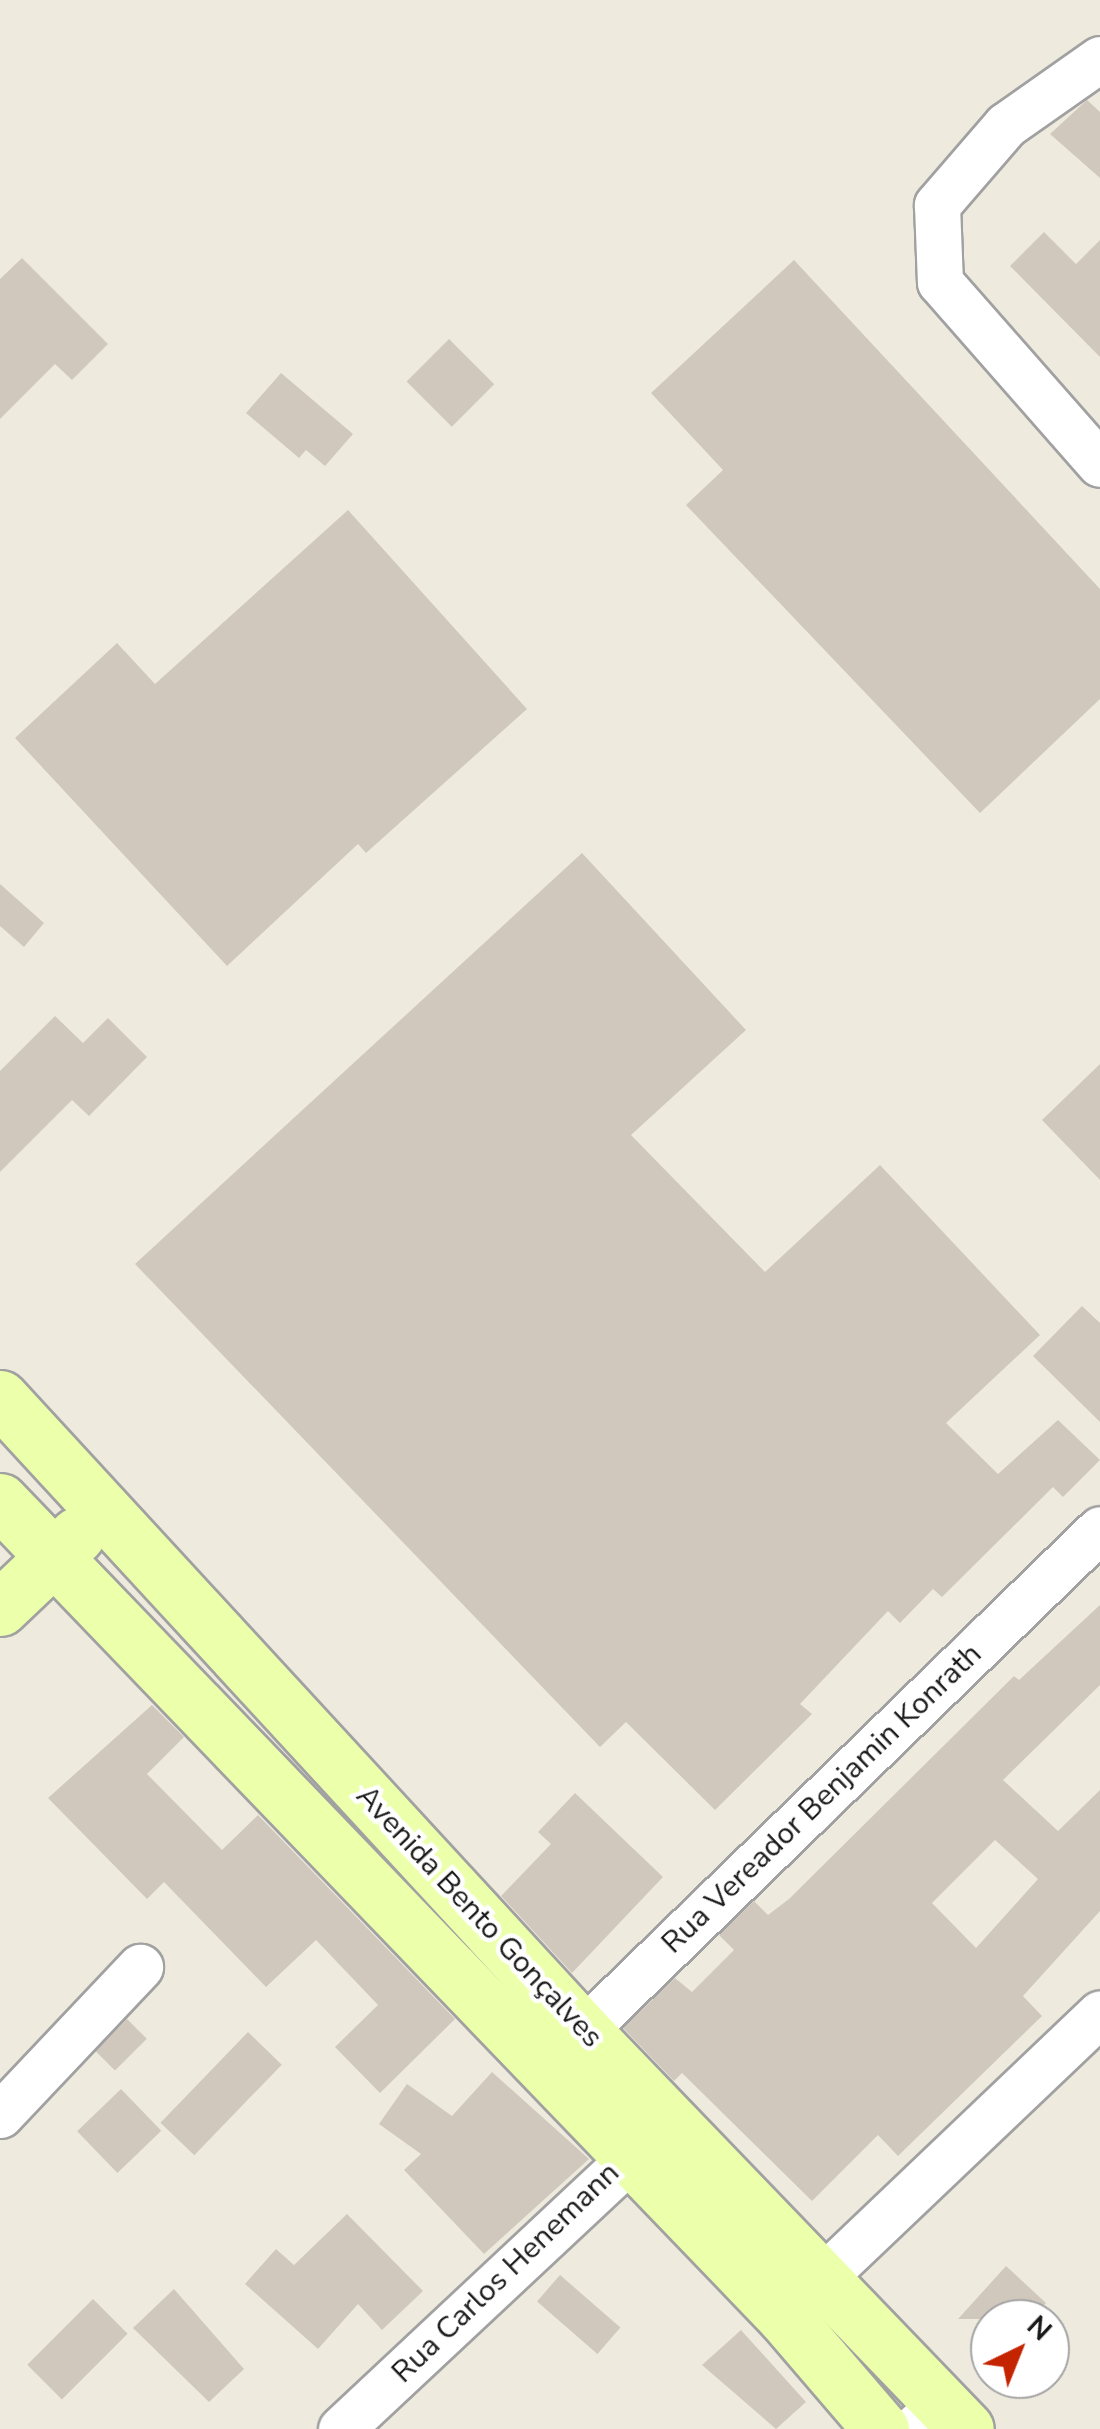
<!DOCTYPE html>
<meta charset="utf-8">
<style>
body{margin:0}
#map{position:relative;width:1100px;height:2429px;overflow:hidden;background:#eeebde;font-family:"Nunito Sans",sans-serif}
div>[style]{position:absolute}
.building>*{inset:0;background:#d0c8bc;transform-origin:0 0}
.roads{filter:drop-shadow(2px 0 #a1a1a1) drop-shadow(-2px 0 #a1a1a1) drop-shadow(0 2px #a1a1a1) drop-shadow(0 -2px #a1a1a1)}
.street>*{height:45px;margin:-22.5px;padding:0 22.5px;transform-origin:22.5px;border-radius:22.5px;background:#fff}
.secondary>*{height:55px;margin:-27.5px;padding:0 27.5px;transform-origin:27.5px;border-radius:27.5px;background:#ecffab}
span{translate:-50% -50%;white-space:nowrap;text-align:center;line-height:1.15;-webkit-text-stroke:9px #fff;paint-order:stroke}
.street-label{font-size:30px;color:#1a1a1a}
.north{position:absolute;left:970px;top:2299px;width:100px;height:100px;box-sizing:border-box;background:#fff;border:2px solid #a3a3a3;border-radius:50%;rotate:43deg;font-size:28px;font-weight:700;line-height:40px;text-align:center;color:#1a1a1a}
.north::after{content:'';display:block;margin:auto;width:35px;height:45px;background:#c52400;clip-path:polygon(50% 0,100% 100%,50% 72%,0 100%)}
</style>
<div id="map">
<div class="building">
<div style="clip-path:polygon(1087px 100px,1100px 112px,1100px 178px,1050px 134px)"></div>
<div style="clip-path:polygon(1044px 232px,1076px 264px,1100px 240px,1100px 357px,1010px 266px)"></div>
<div style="clip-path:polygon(22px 258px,108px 344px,72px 380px,55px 364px,0 419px,0 279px)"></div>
<div style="clip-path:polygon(794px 260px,1100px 589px,1100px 699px,980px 813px,686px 505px,723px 470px,651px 393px)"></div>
<div style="left:449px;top:339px;width:64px;height:60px;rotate:45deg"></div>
<div style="clip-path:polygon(281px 373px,353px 434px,325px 466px,306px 450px,299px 458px,246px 413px)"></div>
<div style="clip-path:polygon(348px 510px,527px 709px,366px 853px,358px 844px,227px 966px,15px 738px,117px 643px,155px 684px)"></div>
<div style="clip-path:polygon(582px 853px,746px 1030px,631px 1135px,765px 1272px,880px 1165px,1040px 1335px,946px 1423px,998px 1474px,1058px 1420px,1100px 1460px,1063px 1497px,1053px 1487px,942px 1597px,933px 1589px,900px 1623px,888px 1611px,800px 1704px,812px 1714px,715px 1810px,626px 1722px,600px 1747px,135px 1264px)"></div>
<div style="clip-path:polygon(0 884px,44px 923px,24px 947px,0 926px)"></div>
<div style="clip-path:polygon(55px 1016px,83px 1043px,108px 1018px,147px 1057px,89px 1116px,72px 1100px,0 1172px,0 1071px)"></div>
<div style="clip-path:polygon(1100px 1064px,1100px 1180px,1042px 1120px)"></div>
<div style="clip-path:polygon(1082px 1306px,1100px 1323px,1100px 1422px,1033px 1356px)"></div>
<div style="clip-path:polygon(evenodd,1100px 1605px,1100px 1685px,1003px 1780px,1058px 1831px,1100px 1790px,1100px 1911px,1023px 1996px,1042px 2016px,898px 2156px,878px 2135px,812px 2201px,682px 2073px,674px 2081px,623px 2028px,675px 1978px,692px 1992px,734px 1950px,719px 1935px,754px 1901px,768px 1915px,789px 1899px,1014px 1676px,1019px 1680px,1100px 1605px,995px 1840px,1038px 1879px,976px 1948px,932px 1903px,995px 1840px)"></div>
<div style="clip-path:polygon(152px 1705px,184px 1737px,147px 1774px,222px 1850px,258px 1815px,455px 2019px,380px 2093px,335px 2047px,378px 2005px,316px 1940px,266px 1987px,164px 1882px,147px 1899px,48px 1798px)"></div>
<div style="clip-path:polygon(575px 1793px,663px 1877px,572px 1973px,501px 1896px,551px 1844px,538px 1832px)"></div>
<div style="left:127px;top:2019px;width:28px;height:45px;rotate:45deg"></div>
<div style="left:248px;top:2032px;width:47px;height:126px;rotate:44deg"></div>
<div style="clip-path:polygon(492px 2072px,589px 2159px,484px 2254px,404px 2170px,421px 2154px,379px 2124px,407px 2084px,452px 2116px)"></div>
<div style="left:121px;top:2089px;width:58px;height:61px;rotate:46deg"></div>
<div style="clip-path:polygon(347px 2214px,423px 2291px,382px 2330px,358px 2304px,318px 2349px,245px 2284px,276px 2249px,294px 2265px)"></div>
<div style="clip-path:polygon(1006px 2266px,1046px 2303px,1031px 2319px,958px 2319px)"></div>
<div style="left:560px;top:2275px;width:80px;height:35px;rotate:41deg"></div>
<div style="clip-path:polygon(174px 2289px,244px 2369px,209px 2402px,133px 2328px)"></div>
<div style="left:93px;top:2299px;width:49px;height:93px;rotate:45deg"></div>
<div style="clip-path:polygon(741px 2330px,806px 2402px,776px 2429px,702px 2365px)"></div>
</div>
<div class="roads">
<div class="street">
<div style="left:1100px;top:59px;width:115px;rotate:144.9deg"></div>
<div style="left:1006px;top:125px;width:106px;rotate:130.8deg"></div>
<div style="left:937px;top:205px;width:77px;rotate:87.8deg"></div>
<div style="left:940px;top:282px;width:242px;rotate:48.7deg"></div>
<div style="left:560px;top:2053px;width:752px;rotate:-44.14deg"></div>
<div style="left:0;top:2115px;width:204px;rotate:-46.6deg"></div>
<div style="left:798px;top:2301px;width:417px;rotate:-43.6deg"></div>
<div style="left:341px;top:2429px;width:432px;rotate:-43.1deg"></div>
<div style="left:913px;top:2429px;width:40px;rotate:-41deg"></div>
</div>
<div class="secondary">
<div style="left:0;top:1398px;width:861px;rotate:47.35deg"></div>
<div style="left:583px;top:2031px;width:552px;rotate:46.1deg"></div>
<div style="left:0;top:1501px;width:1131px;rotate:46.11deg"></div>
<div style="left:784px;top:2316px;width:149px;rotate:49.4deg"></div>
<div style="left:0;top:1608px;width:106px;rotate:-43.5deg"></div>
</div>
</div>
<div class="street-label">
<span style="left:822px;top:1799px;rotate:-44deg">Rua Vereador Benjamin Konrath</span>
<span style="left:479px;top:1917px;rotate:47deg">Avenida Bento Gonçalves</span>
<span style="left:506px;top:2273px;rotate:-44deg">Rua Carlos Henemann</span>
</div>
<div class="north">N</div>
</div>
